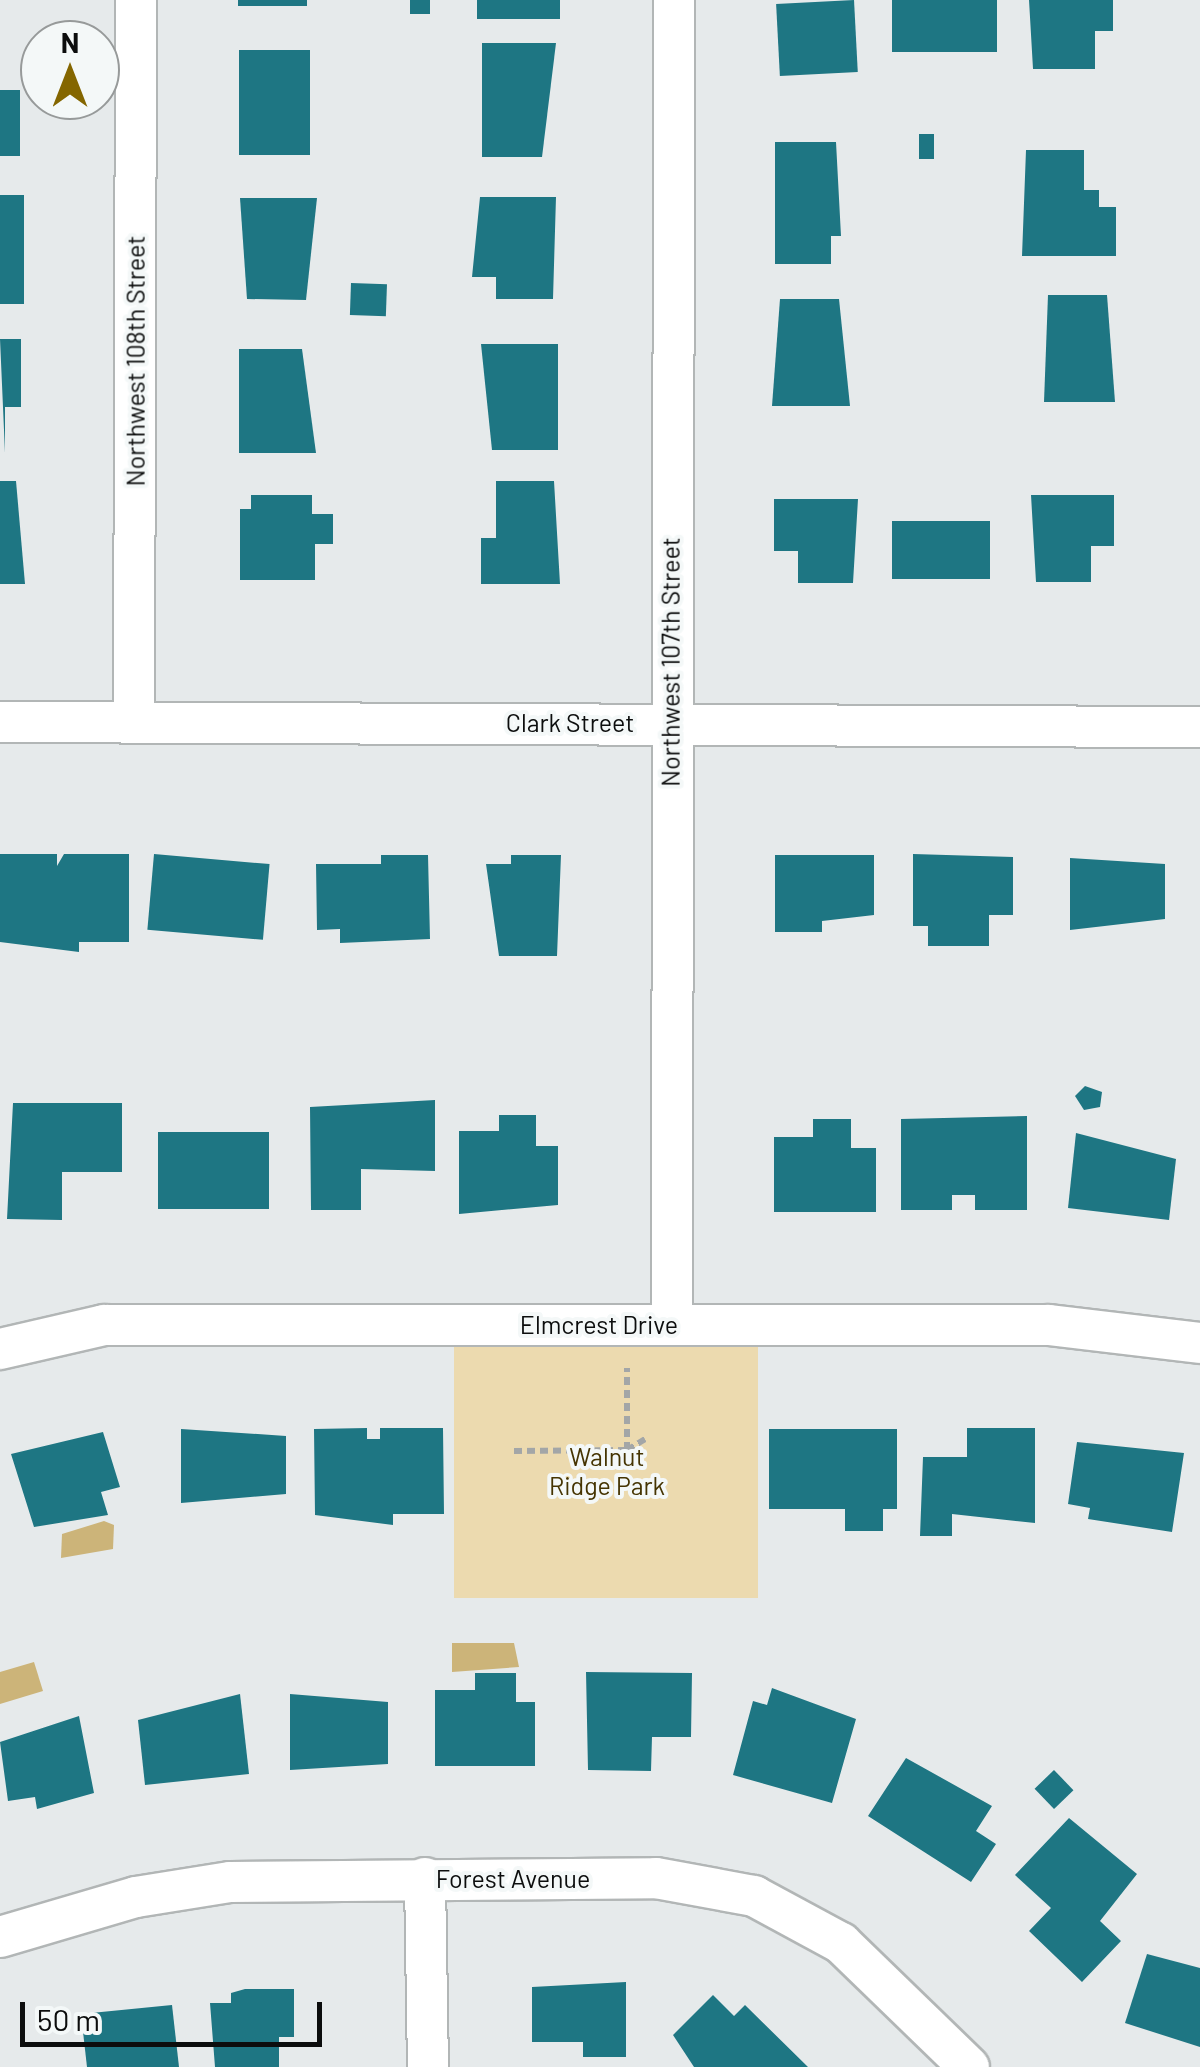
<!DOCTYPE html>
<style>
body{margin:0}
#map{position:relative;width:1200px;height:2067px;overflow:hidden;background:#e6eaeb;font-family:Barlow,sans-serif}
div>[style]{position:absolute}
.green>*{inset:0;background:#ecdaaf;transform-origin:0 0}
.water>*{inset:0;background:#ccb479}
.building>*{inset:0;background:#1e7683;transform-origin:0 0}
.path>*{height:6px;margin-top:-3px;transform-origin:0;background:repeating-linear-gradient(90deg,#a3a6a7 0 8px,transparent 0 13px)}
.roads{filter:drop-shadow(2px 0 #b2b6b6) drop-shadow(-2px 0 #b2b6b6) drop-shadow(0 2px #b2b6b6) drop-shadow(0 -2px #b2b6b6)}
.street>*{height:40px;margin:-20px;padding:0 20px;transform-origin:20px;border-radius:20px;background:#fff}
span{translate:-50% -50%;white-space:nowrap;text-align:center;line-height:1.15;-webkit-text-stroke:8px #f4f8f8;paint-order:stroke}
.street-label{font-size:25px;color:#0c0d0d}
.park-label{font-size:25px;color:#453402}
.north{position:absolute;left:20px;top:20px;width:100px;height:100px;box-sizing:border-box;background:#f4f8f8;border:2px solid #979a9a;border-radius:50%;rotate:0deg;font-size:28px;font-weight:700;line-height:40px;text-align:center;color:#0c0d0d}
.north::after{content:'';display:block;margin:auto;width:35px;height:45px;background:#846600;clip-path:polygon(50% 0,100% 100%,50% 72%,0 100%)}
.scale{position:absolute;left:20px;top:2002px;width:302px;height:45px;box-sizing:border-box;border:5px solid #0c0d0d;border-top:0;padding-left:12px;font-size:30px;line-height:35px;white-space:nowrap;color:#0c0d0d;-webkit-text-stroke:8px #f4f8f8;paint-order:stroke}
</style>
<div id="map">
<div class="green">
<div style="left:454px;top:1344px;width:304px;height:254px"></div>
</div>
<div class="water">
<div style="clip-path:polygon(104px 1521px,114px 1525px,113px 1549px,61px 1558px,62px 1534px)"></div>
<div style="clip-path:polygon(452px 1643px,514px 1643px,519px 1667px,452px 1672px)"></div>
<div style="clip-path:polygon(34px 1662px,43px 1691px,0 1704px,0 1672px)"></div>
</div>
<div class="building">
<div style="left:238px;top:0;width:69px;height:6px"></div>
<div style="left:410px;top:0;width:20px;height:14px"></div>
<div style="left:477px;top:0;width:83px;height:19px"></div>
<div style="left:854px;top:0;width:72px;height:78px;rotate:87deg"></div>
<div style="left:892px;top:0;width:105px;height:52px"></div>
<div style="clip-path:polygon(1029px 0,1113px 0,1113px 31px,1095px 31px,1095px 69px,1033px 69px)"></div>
<div style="clip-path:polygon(482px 43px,556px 43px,542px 157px,482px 157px)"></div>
<div style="left:239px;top:50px;width:71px;height:105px"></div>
<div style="left:0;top:90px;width:20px;height:66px"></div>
<div style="left:919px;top:134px;width:15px;height:25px"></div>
<div style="clip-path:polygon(775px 142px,836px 142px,841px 236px,831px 236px,831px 264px,775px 264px)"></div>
<div style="clip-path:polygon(1026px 150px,1084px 150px,1084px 190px,1099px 190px,1099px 207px,1116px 207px,1116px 256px,1022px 256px)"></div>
<div style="left:0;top:195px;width:24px;height:109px"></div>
<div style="clip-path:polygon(480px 197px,556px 197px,553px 299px,496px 299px,496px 277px,472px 277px)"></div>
<div style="clip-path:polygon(240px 198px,317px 198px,306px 300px,247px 299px)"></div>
<div style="left:351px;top:283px;width:36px;height:32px;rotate:2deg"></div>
<div style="clip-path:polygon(1048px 295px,1107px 295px,1115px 402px,1044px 402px)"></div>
<div style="clip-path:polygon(780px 299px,839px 299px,850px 406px,772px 406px)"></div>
<div style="clip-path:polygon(0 339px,21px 339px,21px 407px,5px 407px,5px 453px)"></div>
<div style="clip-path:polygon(481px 344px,558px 344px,558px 450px,492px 450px)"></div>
<div style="clip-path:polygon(239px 349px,302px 349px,316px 453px,239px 453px)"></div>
<div style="clip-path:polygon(0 481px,16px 481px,25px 584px,0 584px)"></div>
<div style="clip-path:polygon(496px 481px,554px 481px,560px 584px,481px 584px,481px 538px,496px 538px)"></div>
<div style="clip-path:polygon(251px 495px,312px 495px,312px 514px,333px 514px,333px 544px,315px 544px,315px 580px,240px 580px,240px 509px,251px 509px)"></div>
<div style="clip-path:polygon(1031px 495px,1114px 495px,1114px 546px,1091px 546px,1091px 582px,1036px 582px)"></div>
<div style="clip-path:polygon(774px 499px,858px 499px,853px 583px,798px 583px,798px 551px,774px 551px)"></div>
<div style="left:990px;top:521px;width:58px;height:98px;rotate:90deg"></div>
<div style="clip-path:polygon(0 854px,57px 854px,57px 866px,64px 854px,129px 854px,129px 942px,79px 942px,79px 952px,0 942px)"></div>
<div style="left:154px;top:854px;width:116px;height:76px;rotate:5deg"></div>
<div style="clip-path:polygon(913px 854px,1013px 857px,1013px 915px,989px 915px,989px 946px,928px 946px,928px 926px,913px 926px)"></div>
<div style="clip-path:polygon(381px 855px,428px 855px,430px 939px,340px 943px,340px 929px,317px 930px,316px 864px,381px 864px)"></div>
<div style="clip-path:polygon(511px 855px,561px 855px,557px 956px,499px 956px,486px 864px,511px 864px)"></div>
<div style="clip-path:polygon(775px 855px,874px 855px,874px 915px,822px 921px,822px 932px,775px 932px)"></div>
<div style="clip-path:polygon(1070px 858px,1165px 864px,1165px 919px,1070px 930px)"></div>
<div style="clip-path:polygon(1085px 1086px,1102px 1092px,1100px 1107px,1084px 1110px,1075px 1096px)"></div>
<div style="clip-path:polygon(435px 1100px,435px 1171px,361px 1169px,361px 1210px,311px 1210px,310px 1107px)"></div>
<div style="clip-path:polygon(13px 1103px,122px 1103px,122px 1172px,62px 1172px,62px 1220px,7px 1219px)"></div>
<div style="clip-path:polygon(499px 1115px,536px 1115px,536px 1146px,558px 1146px,558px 1205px,459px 1214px,459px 1131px,499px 1131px)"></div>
<div style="clip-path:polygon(1027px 1116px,1027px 1210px,975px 1210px,975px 1195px,952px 1195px,952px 1210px,901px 1210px,901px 1119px)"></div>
<div style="clip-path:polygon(813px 1119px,851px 1119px,851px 1148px,876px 1148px,876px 1212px,774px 1212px,774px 1137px,813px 1137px)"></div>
<div style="left:158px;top:1132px;width:111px;height:77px"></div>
<div style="clip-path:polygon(1076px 1133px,1176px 1159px,1169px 1220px,1068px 1208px)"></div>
<div style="clip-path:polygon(367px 1428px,367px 1439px,380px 1439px,380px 1428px,443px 1428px,444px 1514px,393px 1514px,393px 1525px,315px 1515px,314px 1429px)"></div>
<div style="clip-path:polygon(967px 1428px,1035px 1428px,1035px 1523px,952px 1514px,952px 1536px,920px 1536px,923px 1457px,967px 1457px)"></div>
<div style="clip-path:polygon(181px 1429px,286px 1436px,286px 1494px,181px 1503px)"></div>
<div style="clip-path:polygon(769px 1429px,897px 1429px,897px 1509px,883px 1509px,883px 1531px,845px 1531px,845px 1509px,769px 1509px)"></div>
<div style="clip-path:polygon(103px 1432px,120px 1487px,101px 1492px,108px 1515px,34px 1527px,11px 1454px)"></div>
<div style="clip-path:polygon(1077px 1442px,1184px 1453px,1172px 1532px,1088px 1519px,1090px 1508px,1068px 1504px)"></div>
<div style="clip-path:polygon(586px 1672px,692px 1673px,691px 1737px,652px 1737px,651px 1771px,588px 1770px)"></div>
<div style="clip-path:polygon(475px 1673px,516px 1673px,516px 1702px,535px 1702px,535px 1766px,435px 1766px,435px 1690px,475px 1690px)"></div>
<div style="clip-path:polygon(772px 1688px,856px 1719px,832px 1803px,733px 1775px,753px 1701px,767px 1705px)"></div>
<div style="clip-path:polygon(240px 1694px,249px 1774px,145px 1785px,138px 1720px)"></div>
<div style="clip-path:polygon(290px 1694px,388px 1702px,388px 1764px,290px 1770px)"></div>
<div style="clip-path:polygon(79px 1716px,94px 1793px,37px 1809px,35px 1797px,8px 1801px,0 1742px)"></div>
<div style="clip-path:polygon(906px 1758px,992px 1806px,976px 1831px,996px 1844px,971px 1882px,868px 1816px)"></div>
<div style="left:1054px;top:1770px;width:28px;height:27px;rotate:46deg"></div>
<div style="clip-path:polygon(1069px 1818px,1137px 1874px,1100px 1921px,1121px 1941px,1082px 1982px,1029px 1931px,1051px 1908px,1015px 1875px)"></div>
<div style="clip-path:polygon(1147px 1954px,1200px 1968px,1200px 2047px,1125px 2023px)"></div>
<div style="clip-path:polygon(626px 1982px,626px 2057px,583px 2057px,583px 2042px,532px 2042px,532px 1987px)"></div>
<div style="clip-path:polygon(245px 1989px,294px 1989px,294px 2037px,279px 2037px,279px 2067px,215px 2067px,210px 2003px,231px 2003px,231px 1993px)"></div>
<div style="clip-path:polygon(713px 1995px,734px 2016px,745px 2005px,808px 2067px,694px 2067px,673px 2035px)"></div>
<div style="clip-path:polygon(172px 2005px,179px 2067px,87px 2067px,81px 2014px)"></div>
</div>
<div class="path">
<div style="left:627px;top:1450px;width:21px;rotate:-31deg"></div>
<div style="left:514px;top:1451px;width:113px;rotate:-0.5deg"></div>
<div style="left:627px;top:1450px;width:82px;rotate:-90deg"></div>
</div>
<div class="roads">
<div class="street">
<div style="left:0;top:722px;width:1200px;rotate:0.24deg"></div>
<div style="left:134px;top:722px;width:722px;rotate:-89.84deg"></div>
<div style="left:672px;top:1324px;width:1324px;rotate:-89.91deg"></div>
<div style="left:0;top:1349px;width:107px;rotate:-13deg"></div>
<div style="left:104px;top:1325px;width:945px"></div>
<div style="left:1049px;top:1325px;width:152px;rotate:6.8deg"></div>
<div style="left:425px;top:1878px;width:189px;rotate:89.1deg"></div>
<div style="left:0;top:1937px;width:142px;rotate:-16.4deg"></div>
<div style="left:136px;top:1897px;width:95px;rotate:-9.1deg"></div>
<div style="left:230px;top:1882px;width:426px;rotate:-0.5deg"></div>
<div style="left:656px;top:1878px;width:100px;rotate:10.4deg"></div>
<div style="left:754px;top:1896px;width:99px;rotate:28.4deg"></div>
<div style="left:841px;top:1943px;width:178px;rotate:44.1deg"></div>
</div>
</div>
<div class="street-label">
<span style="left:135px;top:361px;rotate:-90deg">Northwest 108th Street</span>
<span style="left:670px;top:662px;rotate:-90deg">Northwest 107th Street</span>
<span style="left:570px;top:722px">Clark Street</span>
<span style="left:599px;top:1324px">Elmcrest Drive</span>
<span style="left:513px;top:1878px">Forest Avenue</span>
</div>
<div class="park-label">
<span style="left:607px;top:1471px">Walnut<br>Ridge Park</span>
</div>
<div class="north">N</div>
<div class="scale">50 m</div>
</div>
